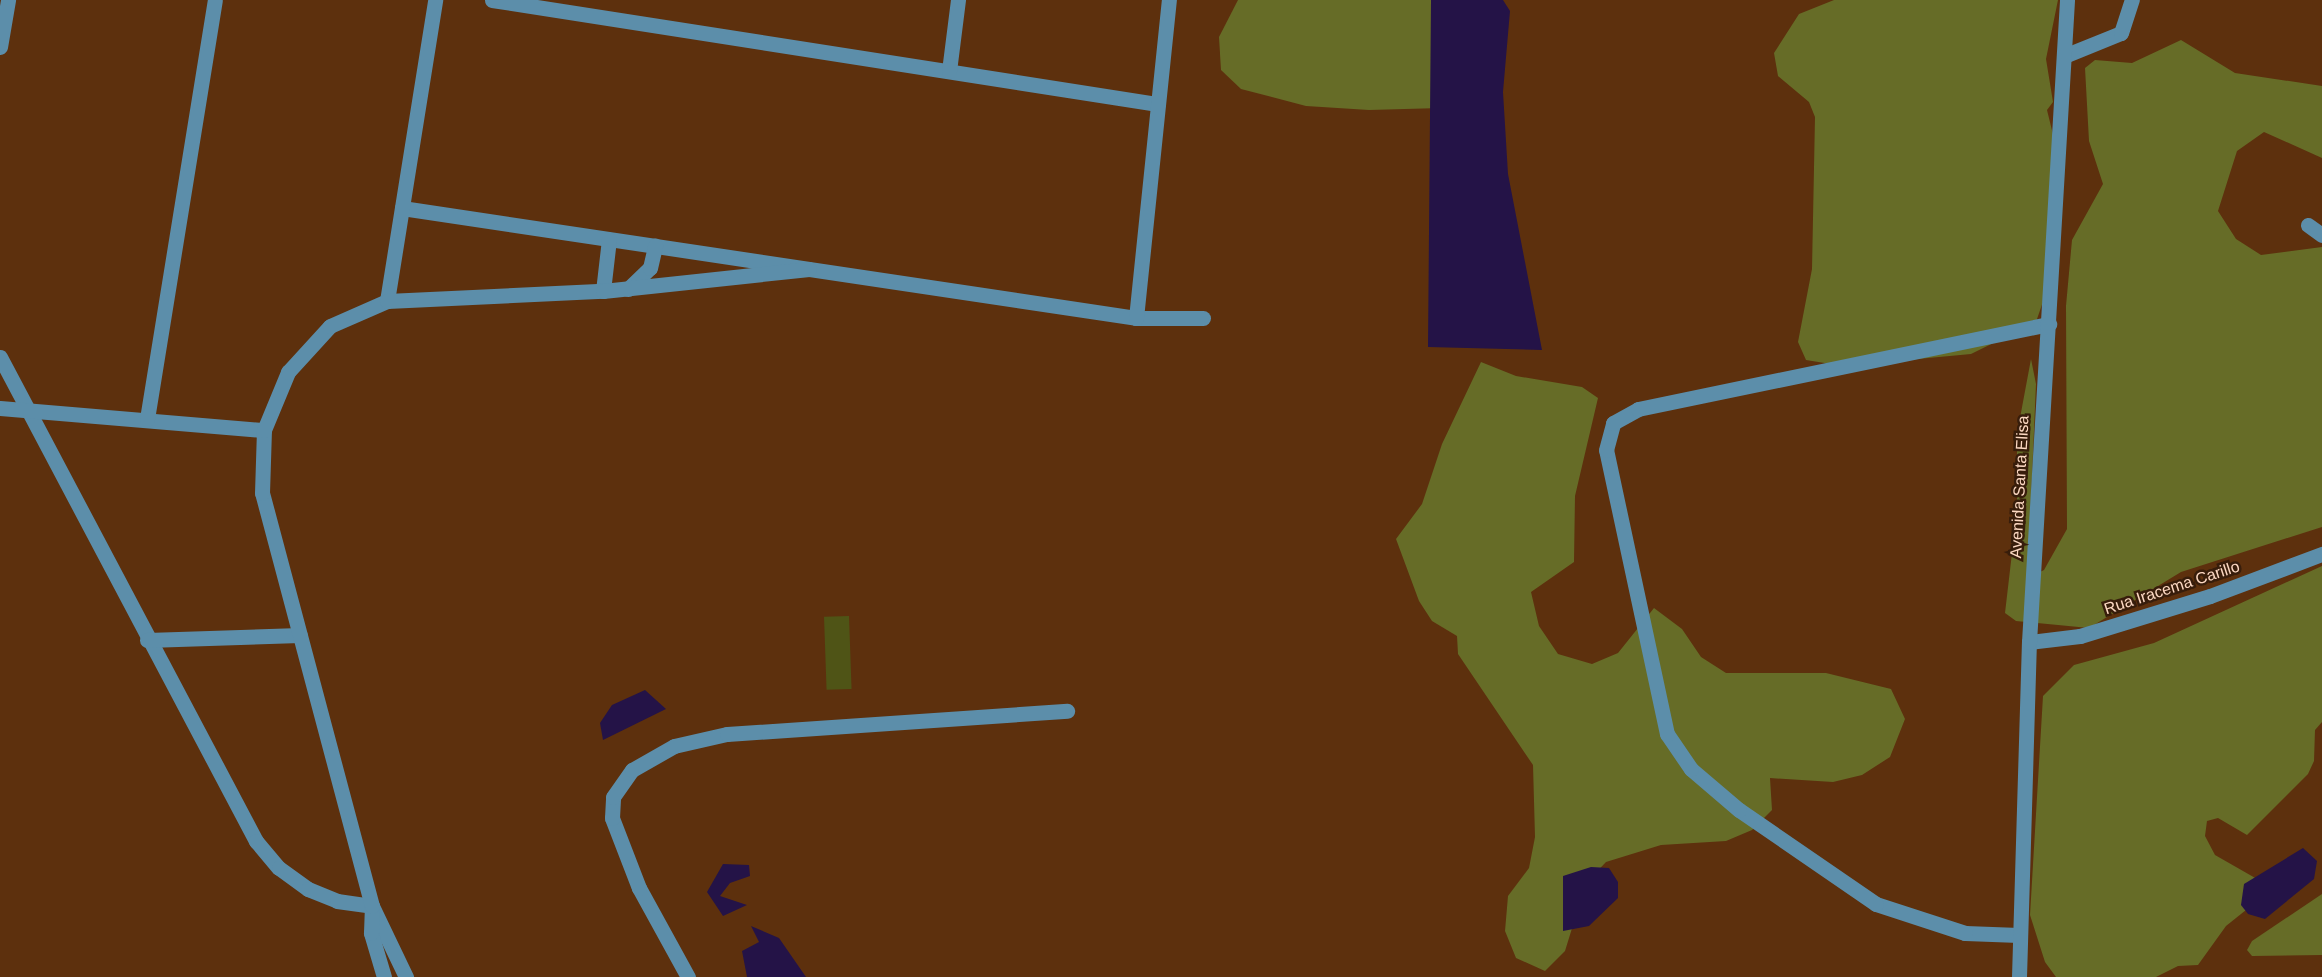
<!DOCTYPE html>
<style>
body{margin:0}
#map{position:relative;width:2322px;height:977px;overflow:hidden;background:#5d300d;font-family:Helvetica,sans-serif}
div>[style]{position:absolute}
.green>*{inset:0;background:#4f5416;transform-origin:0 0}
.forest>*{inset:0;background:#666c27}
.water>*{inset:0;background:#241347}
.minor>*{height:15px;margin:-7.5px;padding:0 7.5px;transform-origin:7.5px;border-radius:7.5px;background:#5c8eaa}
span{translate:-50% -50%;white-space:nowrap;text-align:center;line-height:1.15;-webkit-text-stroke:5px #371d0b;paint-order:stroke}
.street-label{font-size:16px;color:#fcd8c2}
</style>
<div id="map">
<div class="green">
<div style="left:849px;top:616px;width:73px;height:25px;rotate:88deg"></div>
</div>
<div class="forest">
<div style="clip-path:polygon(1238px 0,1481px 0,1441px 108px,1369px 110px,1306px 106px,1241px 89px,1221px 70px,1219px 37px)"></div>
<div style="clip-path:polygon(1834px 0,2058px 0,2046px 59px,2053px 102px,2047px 110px,2060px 163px,2047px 290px,2036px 322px,1971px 354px,1843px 366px,1806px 360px,1798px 342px,1812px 269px,1815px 117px,1809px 102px,1778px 76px,1774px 53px,1799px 14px)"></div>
<div style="clip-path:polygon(2181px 40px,2235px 73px,2322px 86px,2322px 158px,2264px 132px,2237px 151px,2218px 211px,2236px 239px,2261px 255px,2322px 247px,2322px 527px,2181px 572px,2089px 628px,2016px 621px,2005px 613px,2017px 510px,2017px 434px,2031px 359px,2036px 384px,2029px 546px,2034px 575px,2044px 570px,2067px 529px,2066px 306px,2072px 240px,2103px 184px,2089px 141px,2085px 68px,2095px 60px,2132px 63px)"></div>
<div style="clip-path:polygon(1481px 362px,1516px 376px,1582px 387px,1598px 398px,1575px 496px,1574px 562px,1531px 592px,1539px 626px,1558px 654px,1592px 664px,1618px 653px,1654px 608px,1682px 629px,1701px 657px,1726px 673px,1826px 673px,1891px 689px,1905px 719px,1890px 757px,1862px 775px,1833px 782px,1770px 778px,1772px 810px,1752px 830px,1726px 841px,1661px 845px,1606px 862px,1586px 883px,1565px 951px,1545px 971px,1516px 958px,1505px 931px,1508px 896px,1529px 868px,1535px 837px,1533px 765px,1458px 654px,1457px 636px,1432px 621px,1419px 601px,1396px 539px,1422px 504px,1442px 444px)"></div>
<div style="clip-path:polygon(2322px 566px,2322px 722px,2315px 730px,2314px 761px,2308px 774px,2247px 835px,2218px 818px,2207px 821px,2205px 836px,2215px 855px,2257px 879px,2256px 902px,2226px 926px,2198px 965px,2178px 966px,2156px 977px,2056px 977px,2045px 962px,2030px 915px,2043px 696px,2074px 665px,2154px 643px)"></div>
<div style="clip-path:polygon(2322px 894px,2322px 955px,2252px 956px,2247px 950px,2252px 941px)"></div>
</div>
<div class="water">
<div style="clip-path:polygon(1431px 0,1503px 0,1510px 11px,1503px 92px,1508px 174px,1542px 350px,1428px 347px)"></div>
<div style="clip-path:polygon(645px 690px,666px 709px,603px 740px,600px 723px,612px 705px)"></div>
<div style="clip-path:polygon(2303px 848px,2317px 861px,2314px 879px,2265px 919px,2248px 914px,2241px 905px,2244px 884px)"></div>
<div style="clip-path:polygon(723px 864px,749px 865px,750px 876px,730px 883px,720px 896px,747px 905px,723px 916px,707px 892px)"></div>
<div style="clip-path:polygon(1591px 867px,1609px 868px,1618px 882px,1618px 898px,1589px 926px,1563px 931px,1563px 876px)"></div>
<div style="clip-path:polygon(751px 926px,779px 938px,806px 977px,747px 977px,742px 951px,759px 942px)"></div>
</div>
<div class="minor">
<div style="left:492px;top:0;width:674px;rotate:8.88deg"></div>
<div style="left:0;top:47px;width:48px;rotate:-80.3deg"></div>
<div style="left:2064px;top:56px;width:61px;rotate:-22deg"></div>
<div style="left:2121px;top:33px;width:35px;rotate:-72deg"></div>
<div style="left:949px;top:71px;width:72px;rotate:-82.8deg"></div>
<div style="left:402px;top:208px;width:742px;rotate:8.52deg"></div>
<div style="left:1136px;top:318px;width:67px"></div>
<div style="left:2308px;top:225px;width:17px;rotate:36deg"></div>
<div style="left:628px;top:289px;width:30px;rotate:-44deg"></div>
<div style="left:650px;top:268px;width:23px;rotate:-77deg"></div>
<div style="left:603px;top:291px;width:52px;rotate:-83.4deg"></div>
<div style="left:387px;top:301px;width:305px;rotate:-80.9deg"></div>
<div style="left:1136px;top:318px;width:320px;rotate:-84.1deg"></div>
<div style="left:0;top:357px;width:548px;rotate:62.12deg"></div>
<div style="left:256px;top:841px;width:35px;rotate:50deg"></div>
<div style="left:279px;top:868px;width:36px;rotate:36deg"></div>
<div style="left:308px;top:889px;width:31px;rotate:22deg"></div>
<div style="left:337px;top:901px;width:35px;rotate:8deg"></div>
<div style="left:0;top:408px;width:265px;rotate:4.8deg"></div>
<div style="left:147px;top:419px;width:424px;rotate:-80.8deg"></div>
<div style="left:147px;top:640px;width:153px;rotate:-1.9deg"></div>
<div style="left:2029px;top:642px;width:51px;rotate:-6.7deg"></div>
<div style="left:2080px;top:636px;width:136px;rotate:-17.1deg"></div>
<div style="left:2210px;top:596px;width:120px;rotate:-20.6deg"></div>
<div style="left:372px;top:906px;width:79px;rotate:64.4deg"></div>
<div style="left:2019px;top:935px;width:54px;rotate:-177.9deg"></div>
<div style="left:1965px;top:933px;width:94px;rotate:-162deg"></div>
<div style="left:1876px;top:904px;width:166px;rotate:-145.5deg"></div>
<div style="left:1739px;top:810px;width:63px;rotate:-139.5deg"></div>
<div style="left:1691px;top:769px;width:42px;rotate:-124.4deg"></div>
<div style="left:1667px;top:734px;width:290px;rotate:-102.1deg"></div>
<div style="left:1606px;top:450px;width:28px;rotate:-75deg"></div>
<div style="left:1613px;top:423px;width:29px;rotate:-29deg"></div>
<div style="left:1638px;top:409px;width:420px;rotate:-11.7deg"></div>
<div style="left:384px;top:977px;width:46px;rotate:-106.5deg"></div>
<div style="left:371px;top:933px;width:27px;rotate:-88deg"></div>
<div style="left:372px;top:906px;width:427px;rotate:-104.9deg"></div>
<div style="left:262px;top:493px;width:63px;rotate:-88.2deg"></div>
<div style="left:264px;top:430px;width:63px;rotate:-67.5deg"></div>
<div style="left:288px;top:372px;width:62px;rotate:-47.6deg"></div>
<div style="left:330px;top:326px;width:62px;rotate:-23.7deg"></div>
<div style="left:387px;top:301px;width:216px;rotate:-2.7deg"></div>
<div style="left:603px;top:291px;width:207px;rotate:-6.1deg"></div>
<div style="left:688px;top:977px;width:102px;rotate:-118.8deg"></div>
<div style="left:639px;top:888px;width:75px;rotate:-111.1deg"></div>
<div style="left:612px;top:818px;width:21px;rotate:-87deg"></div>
<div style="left:613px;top:797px;width:33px;rotate:-55deg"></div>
<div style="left:632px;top:770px;width:48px;rotate:-29.7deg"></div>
<div style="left:674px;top:746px;width:54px;rotate:-12.8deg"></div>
<div style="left:727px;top:734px;width:341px;rotate:-3.9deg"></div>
<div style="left:2019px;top:977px;width:335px;rotate:-88.3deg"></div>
<div style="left:2029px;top:642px;width:643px;rotate:-86.61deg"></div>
</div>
<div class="street-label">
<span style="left:2020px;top:487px;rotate:-87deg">Avenida Santa Elisa</span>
<span style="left:2172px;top:588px;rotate:-18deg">Rua Iracema Carillo</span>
</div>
</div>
